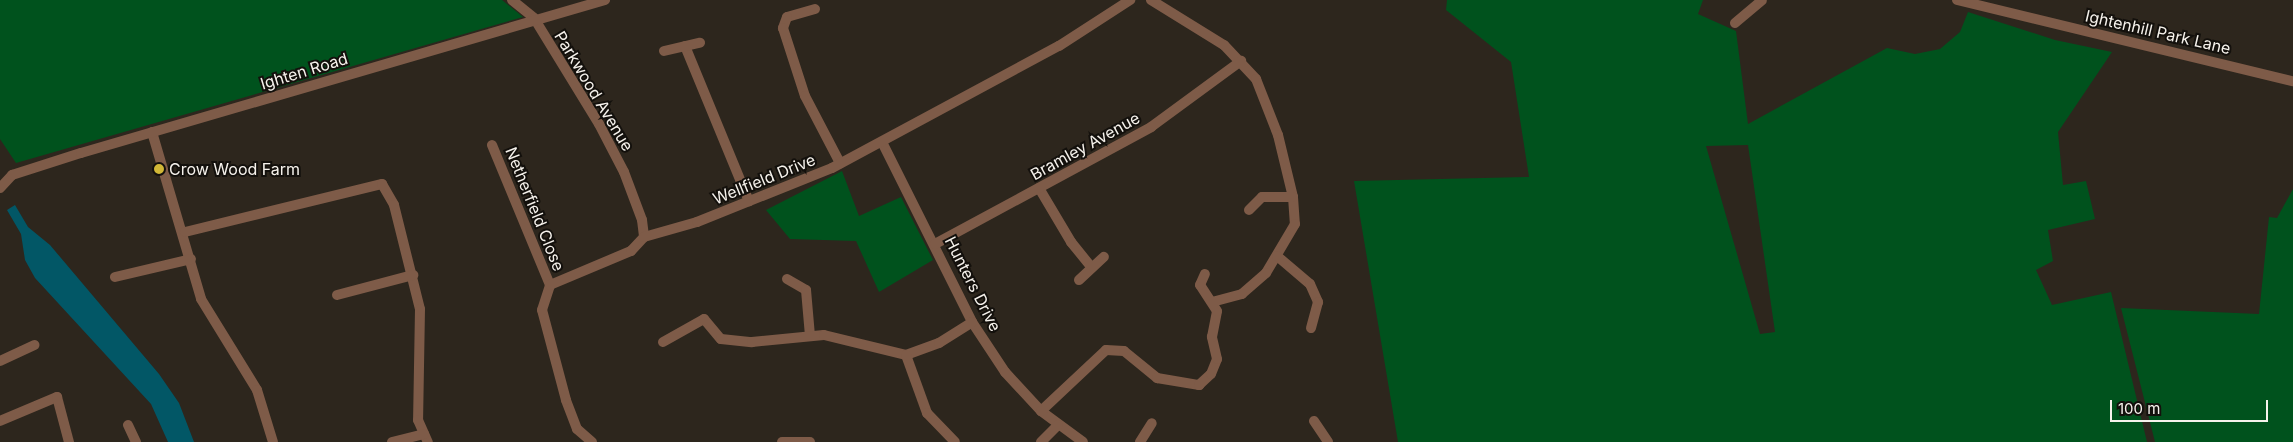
<!DOCTYPE html>
<style>
body{margin:0}
#map{position:relative;width:2293px;height:442px;overflow:hidden;background:#2d261d;font-family:Inter,sans-serif}
div>[style]{position:absolute}
.green>*{inset:0;background:#00521d}
.water>*{inset:0;background:#025766}
.street>*{height:10px;margin:-5px;padding:0 5px;transform-origin:5px;border-radius:5px;background:#7e5b48}
.dots>*{width:14px;height:14px;translate:-50% -50%;box-sizing:border-box;border:2px solid #13100c;border-radius:50%}
span{translate:-50% -50%;white-space:nowrap;text-align:center;line-height:1.15;-webkit-text-stroke:4px #13100c;paint-order:stroke}
.street-label{font-size:16px;color:#f6f2ec}
.poi-label{font-size:16px;color:#f6f2ec}
.left{translate:0 -50%;text-align:left}
.scale{position:absolute;left:2110px;top:400px;width:158px;height:22px;box-sizing:border-box;border:2px solid #f6f2ec;border-top:0;padding-left:6px;font-size:15px;line-height:18px;white-space:nowrap;color:#f6f2ec;-webkit-text-stroke:4px #13100c;paint-order:stroke}
</style>
<div id="map">
<div class="green">
<div style="clip-path:polygon(0 0,502px 0,523px 17px,16px 163px,0 139px)"></div>
<div style="clip-path:polygon(evenodd,1447px 0,1703px 0,1698px 14px,1736px 31px,1748px 124px,1887px 48px,1915px 54px,1940px 49px,1960px 32px,1968px 12px,2055px 40px,2112px 52px,2058px 132px,2063px 185px,2086px 181px,2095px 219px,2048px 230px,2053px 261px,2036px 270px,2052px 305px,2111px 292px,2147px 442px,1398px 442px,1354px 181px,1529px 177px,1511px 62px,1446px 10px,1447px 0,1748px 145px,1775px 332px,1760px 334px,1706px 146px,1748px 145px)"></div>
<div style="clip-path:polygon(842px 171px,859px 216px,901px 197px,933px 260px,879px 292px,856px 241px,790px 239px,766px 210px)"></div>
<div style="clip-path:polygon(2293px 189px,2293px 442px,2155px 442px,2121px 308px,2259px 314px,2269px 217px,2277px 218px)"></div>
</div>
<div class="water">
<div style="clip-path:polygon(15px 205px,28px 227px,50px 245px,159px 374px,179px 403px,194px 442px,168px 442px,151px 404px,35px 278px,25px 260px,21px 234px,7px 210px)"></div>
</div>
<div class="street">
<div style="left:512px;top:0;width:28px;rotate:39deg"></div>
<div style="left:534px;top:18px;width:124px;rotate:58.5deg"></div>
<div style="left:599px;top:124px;width:54px;rotate:62.5deg"></div>
<div style="left:624px;top:172px;width:51px;rotate:69.4deg"></div>
<div style="left:642px;top:220px;width:17px;rotate:83deg"></div>
<div style="left:1151px;top:0;width:86px;rotate:31.7deg"></div>
<div style="left:1224px;top:45px;width:47px;rotate:46.7deg"></div>
<div style="left:1256px;top:79px;width:60px;rotate:68.6deg"></div>
<div style="left:1278px;top:135px;width:64px;rotate:76.4deg"></div>
<div style="left:1293px;top:197px;width:27px;rotate:86deg"></div>
<div style="left:1295px;top:224px;width:57px;rotate:120.6deg"></div>
<div style="left:1266px;top:273px;width:32px;rotate:139deg"></div>
<div style="left:1242px;top:294px;width:31px;rotate:165deg"></div>
<div style="left:1957px;top:0;width:346px;rotate:13.6deg"></div>
<div style="left:815px;top:9px;width:29px;rotate:164deg"></div>
<div style="left:787px;top:17px;width:12px;rotate:110deg"></div>
<div style="left:783px;top:28px;width:71px;rotate:72.1deg"></div>
<div style="left:805px;top:96px;width:76px;rotate:62.4deg"></div>
<div style="left:1735px;top:23px;width:35px;rotate:-40deg"></div>
<div style="left:685px;top:46px;width:168px;rotate:67.6deg"></div>
<div style="left:664px;top:51px;width:37px;rotate:-13deg"></div>
<div style="left:152px;top:132px;width:174px;rotate:73.6deg"></div>
<div style="left:201px;top:299px;width:107px;rotate:58.4deg"></div>
<div style="left:257px;top:390px;width:54px;rotate:72.9deg"></div>
<div style="left:882px;top:142px;width:201px;rotate:63.4deg"></div>
<div style="left:972px;top:322px;width:60px;rotate:56.6deg"></div>
<div style="left:1005px;top:372px;width:53px;rotate:47.3deg"></div>
<div style="left:1041px;top:411px;width:52px;rotate:36.4deg"></div>
<div style="left:492px;top:145px;width:152px;rotate:67.5deg"></div>
<div style="left:0;top:188px;width:18px;rotate:-47deg"></div>
<div style="left:12px;top:175px;width:72px;rotate:-17.7deg"></div>
<div style="left:81px;top:153px;width:546px;rotate:-16.28deg"></div>
<div style="left:1039px;top:188px;width:63px;rotate:59.3deg"></div>
<div style="left:1071px;top:242px;width:33px;rotate:51deg"></div>
<div style="left:1249px;top:210px;width:18px;rotate:-45deg"></div>
<div style="left:1262px;top:197px;width:31px"></div>
<div style="left:185px;top:232px;width:203px;rotate:-13.7deg"></div>
<div style="left:382px;top:184px;width:24px;rotate:60deg"></div>
<div style="left:394px;top:205px;width:107px;rotate:76deg"></div>
<div style="left:420px;top:309px;width:111px;rotate:91deg"></div>
<div style="left:418px;top:420px;width:24px;rotate:66deg"></div>
<div style="left:935px;top:244px;width:246px;rotate:-28.4deg"></div>
<div style="left:1151px;top:127px;width:112px;rotate:-36.3deg"></div>
<div style="left:1277px;top:256px;width:43px;rotate:40.3deg"></div>
<div style="left:1310px;top:284px;width:20px;rotate:66deg"></div>
<div style="left:1318px;top:302px;width:27px;rotate:105deg"></div>
<div style="left:115px;top:277px;width:78px;rotate:-13.3deg"></div>
<div style="left:787px;top:279px;width:22px;rotate:30deg"></div>
<div style="left:806px;top:290px;width:46px;rotate:85deg"></div>
<div style="left:1079px;top:280px;width:34px;rotate:-43deg"></div>
<div style="left:337px;top:295px;width:79px;rotate:-14.7deg"></div>
<div style="left:663px;top:342px;width:47px;rotate:-29.3deg"></div>
<div style="left:704px;top:319px;width:26px;rotate:50deg"></div>
<div style="left:721px;top:339px;width:31px;rotate:6deg"></div>
<div style="left:752px;top:342px;width:72px;rotate:-5.6deg"></div>
<div style="left:824px;top:335px;width:84px;rotate:13.7deg"></div>
<div style="left:906px;top:355px;width:35px;rotate:-20deg"></div>
<div style="left:939px;top:343px;width:39px;rotate:-32deg"></div>
<div style="left:906px;top:355px;width:62px;rotate:70.1deg"></div>
<div style="left:927px;top:413px;width:40px;rotate:46deg"></div>
<div style="left:0;top:361px;width:38px;rotate:-25deg"></div>
<div style="left:1041px;top:411px;width:89px;rotate:-43.2deg"></div>
<div style="left:1106px;top:350px;width:18px;rotate:3deg"></div>
<div style="left:1124px;top:351px;width:43px;rotate:39.3deg"></div>
<div style="left:1157px;top:378px;width:43px;rotate:9.5deg"></div>
<div style="left:1199px;top:385px;width:16px;rotate:-43deg"></div>
<div style="left:1211px;top:374px;width:16px;rotate:-68deg"></div>
<div style="left:1217px;top:359px;width:23px;rotate:-103deg"></div>
<div style="left:1212px;top:337px;width:26px;rotate:-79deg"></div>
<div style="left:1217px;top:311px;width:31px;rotate:-123deg"></div>
<div style="left:1200px;top:285px;width:12px;rotate:-66deg"></div>
<div style="left:0;top:421px;width:62px;rotate:-22.8deg"></div>
<div style="left:57px;top:397px;width:47px;rotate:75.1deg"></div>
<div style="left:1314px;top:421px;width:25px;rotate:56deg"></div>
<div style="left:128px;top:425px;width:19px;rotate:65deg"></div>
<div style="left:392px;top:442px;width:33px;rotate:-14deg"></div>
<div style="left:592px;top:442px;width:20px;rotate:-139deg"></div>
<div style="left:577px;top:429px;width:31px;rotate:-111deg"></div>
<div style="left:566px;top:400px;width:93px;rotate:-104.9deg"></div>
<div style="left:542px;top:310px;width:26px;rotate:-72deg"></div>
<div style="left:550px;top:285px;width:88px;rotate:-22.8deg"></div>
<div style="left:631px;top:251px;width:19px;rotate:-47deg"></div>
<div style="left:644px;top:237px;width:55px;rotate:-15.8deg"></div>
<div style="left:697px;top:222px;width:145px;rotate:-21.8deg"></div>
<div style="left:832px;top:168px;width:258px;rotate:-28.3deg"></div>
<div style="left:1059px;top:46px;width:85px;rotate:-32.9deg"></div>
<div style="left:782px;top:442px;width:28px"></div>
<div style="left:1041px;top:442px;width:24px;rotate:-45deg"></div>
<div style="left:1140px;top:442px;width:22px;rotate:-58deg"></div>
</div>
<div class="dots">
<div style="left:159px;top:169px;background:#d1b736"></div>
</div>
<div class="street-label">
<span style="left:2158px;top:32px;rotate:13deg">Ightenhill Park Lane</span>
<span style="left:304px;top:71px;rotate:-17deg">Ighten Road</span>
<span style="left:594px;top:91px;rotate:59deg">Parkwood Avenue</span>
<span style="left:1085px;top:146px;rotate:-29deg">Bramley Avenue</span>
<span style="left:764px;top:179px;rotate:-22deg">Wellfield Drive</span>
<span style="left:535px;top:209px;rotate:68deg">Netherfield Close</span>
<span style="left:973px;top:284px;rotate:63deg">Hunters Drive</span>
</div>
<div class="poi-label">
<span class="left" style="left:169px;top:169px">Crow Wood Farm</span>
</div>
<div class="scale">100 m</div>
</div>
